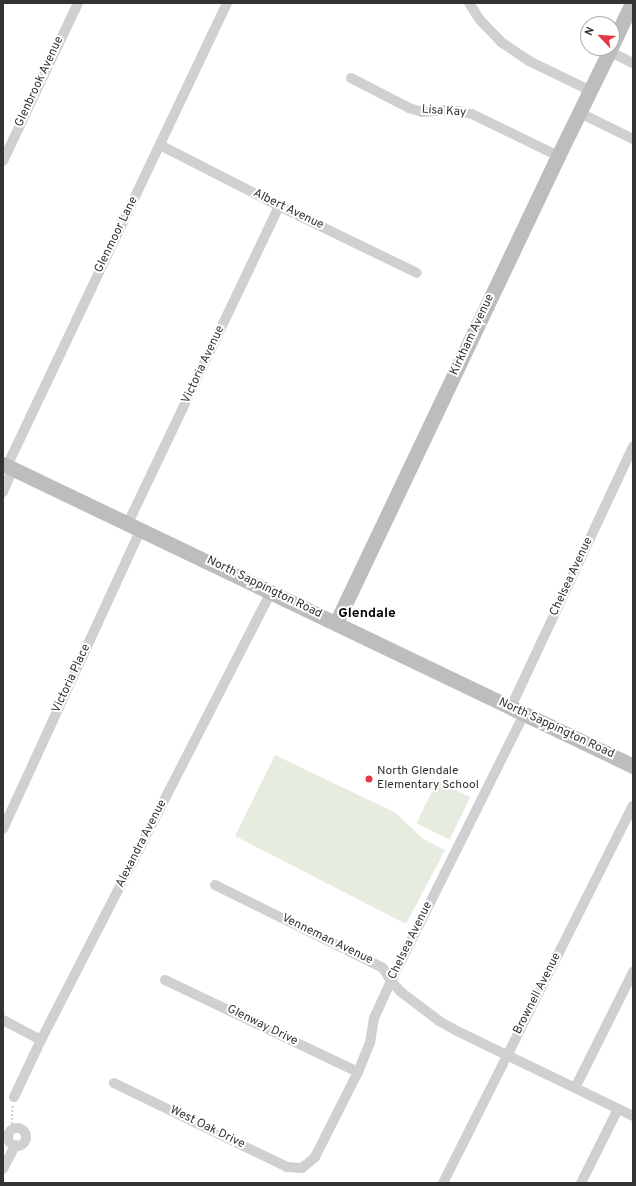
<!DOCTYPE html>
<style>
body{margin:0}
#map{position:relative;width:636px;height:1186px;overflow:hidden;background:#fff;font-family:Overpass,sans-serif}
div>[style]{position:absolute}
.green>*{inset:0;background:#e6ecdf;transform-origin:0 0}
.path>*{height:1.5px;margin-top:-0.75px;transform-origin:0;background:repeating-linear-gradient(90deg,#cdcdcd 0 2px,transparent 0 4px)}
.street>*{height:10px;margin:-5px;padding:0 5px;transform-origin:5px;border-radius:5px;background:#d0d0d0}
.street>.ring{margin:-5px;padding:0;box-sizing:content-box;background:none;border:10px solid #d0d0d0;border-radius:50%}
.secondary>*{height:15px;margin:-7.5px;padding:0 7.5px;transform-origin:7.5px;border-radius:7.5px;background:#bdbdbd}
.dots>*{width:11px;height:11px;translate:-50% -50%;box-sizing:border-box;border:2px solid #fff;border-radius:50%}
span{translate:-50% -50%;white-space:nowrap;text-align:center;line-height:1.15;-webkit-text-stroke:4px #fff;paint-order:stroke}
.street-label{font-size:12px;color:#333}
.poi-label{font-size:12px;color:#333}
.left{translate:0 -50%;text-align:left}
.quarter-label{font-size:14px;color:#000;font-weight:700}
.frame{position:absolute;inset:0;border:4px solid #333;pointer-events:none}
.north{position:absolute;left:580px;top:16px;width:40px;height:40px;box-sizing:border-box;background:#fff;border:1px solid #adadad;border-radius:50%;rotate:295deg;font-size:11px;font-weight:700;line-height:16px;text-align:center;color:#333}
.north::after{content:'';display:block;margin:auto;width:14px;height:18px;background:#e63946;clip-path:polygon(50% 0,100% 100%,50% 72%,0 100%)}
</style>
<div id="map">
<div class="green">
<div style="clip-path:polygon(275px 755px,396px 813px,423px 839px,445px 850px,406px 924px,235px 836px)"></div>
<div style="left:437px;top:781px;width:37px;height:47px;rotate:26deg"></div>
</div>
<div class="path">
<div style="left:13px;top:1106px;width:16px;rotate:94deg"></div>
<div style="left:12px;top:1122px;width:7px;rotate:74deg"></div>
</div>
<div class="street">
<div style="left:469px;top:3px;width:20px;rotate:57deg"></div>
<div style="left:480px;top:20px;width:30px;rotate:46deg"></div>
<div style="left:501px;top:42px;width:34px;rotate:34deg"></div>
<div style="left:529px;top:61px;width:69px;rotate:25.8deg"></div>
<div style="left:609px;top:51px;width:27px;rotate:27deg"></div>
<div style="left:351px;top:78px;width:65px;rotate:27.3deg"></div>
<div style="left:409px;top:108px;width:14px;rotate:17deg"></div>
<div style="left:422px;top:112px;width:32px;rotate:-4deg"></div>
<div style="left:454px;top:110px;width:18px;rotate:13deg"></div>
<div style="left:472px;top:114px;width:96px;rotate:26deg"></div>
<div style="left:580px;top:113px;width:59px;rotate:26.1deg"></div>
<div style="left:160px;top:145px;width:134px;rotate:27.1deg"></div>
<div style="left:279px;top:206px;width:153px;rotate:25.9deg"></div>
<div style="left:3px;top:161px;width:175px;rotate:-64.6deg"></div>
<div style="left:7px;top:466px;width:513px;rotate:-64.58deg"></div>
<div style="left:3px;top:492px;width:25px;rotate:-67deg"></div>
<div style="left:128px;top:523px;width:351px;rotate:-64.5deg"></div>
<div style="left:511px;top:707px;width:288px;rotate:-64.9deg"></div>
<div style="left:3px;top:829px;width:330px;rotate:-65.3deg"></div>
<div style="left:215px;top:885px;width:187px;rotate:26.3deg"></div>
<div style="left:383px;top:968px;width:15px;rotate:58deg"></div>
<div style="left:391px;top:981px;width:15px;rotate:48deg"></div>
<div style="left:401px;top:992px;width:48px;rotate:37.3deg"></div>
<div style="left:439px;top:1021px;width:21px;rotate:29deg"></div>
<div style="left:457px;top:1031px;width:195px;rotate:25.8deg"></div>
<div style="left:165px;top:980px;width:214px;rotate:25.5deg"></div>
<div style="left:3px;top:1020px;width:43px;rotate:27.8deg"></div>
<div style="left:114px;top:1083px;width:192px;rotate:25.9deg"></div>
<div style="left:287px;top:1167px;width:15px;rotate:4deg"></div>
<div style="left:302px;top:1168px;width:17px;rotate:-40deg"></div>
<div style="left:315px;top:1157px;width:95px;rotate:-63.2deg"></div>
<div style="left:358px;top:1072px;width:31px;rotate:-68deg"></div>
<div style="left:370px;top:1043px;width:25px;rotate:-81deg"></div>
<div style="left:374px;top:1018px;width:41px;rotate:-65.3deg"></div>
<div style="left:391px;top:981px;width:298px;rotate:-63.5deg"></div>
<div style="left:575px;top:1088px;width:130px;rotate:-63.4deg"></div>
<div style="left:14px;top:1097px;width:63px;rotate:-64.7deg"></div>
<div style="left:41px;top:1040px;width:504px;rotate:-62.82deg"></div>
<div class="ring" style="left:8px;top:1128px;width:8px;height:8px"></div>
<div style="left:3px;top:1169px;width:27px;rotate:-63deg"></div>
<div style="left:443px;top:1183px;width:422px;rotate:-63.3deg"></div>
<div style="left:581px;top:1183px;width:83px;rotate:-63.4deg"></div>
</div>
<div class="secondary">
<div style="left:612px;top:45px;width:47px;rotate:-64.5deg"></div>
<div style="left:3px;top:464px;width:699px;rotate:25.61deg"></div>
<div style="left:336px;top:623px;width:517px;rotate:-64.57deg"></div>
<div style="left:558px;top:156px;width:120px;rotate:-63.9deg"></div>
</div>
<div class="dots">
<div style="left:369px;top:779px;background:#e63946"></div>
</div>
<div class="street-label">
<span style="left:40px;top:82px;rotate:-65deg">Glenbrook Avenue</span>
<span style="left:444px;top:112px;rotate:4deg">Lisa Kay</span>
<span style="left:288px;top:210px;rotate:26deg">Albert Avenue</span>
<span style="left:117px;top:235px;rotate:-64deg">Glenmoor Lane</span>
<span style="left:473px;top:335px;rotate:-65deg">Kirkham Avenue</span>
<span style="left:204px;top:365px;rotate:-65deg">Victoria Avenue</span>
<span style="left:572px;top:577px;rotate:-65deg">Chelsea Avenue</span>
<span style="left:264px;top:588px;rotate:26deg">North Sappington Road</span>
<span style="left:72px;top:679px;rotate:-65deg">Victoria Place</span>
<span style="left:556px;top:729px;rotate:25deg">North Sappington Road</span>
<span style="left:142px;top:844px;rotate:-63deg">Alexandra Avenue</span>
<span style="left:327px;top:940px;rotate:26deg">Venneman Avenue</span>
<span style="left:411px;top:941px;rotate:-64deg">Chelsea Avenue</span>
<span style="left:538px;top:994px;rotate:-63deg">Brownell Avenue</span>
<span style="left:262px;top:1026px;rotate:26deg">Glenway Drive</span>
<span style="left:207px;top:1128px;rotate:26deg">West Oak Drive</span>
</div>
<div class="poi-label">
<span class="left" style="left:377px;top:779px">North Glendale<br>Elementary School</span>
</div>
<div class="quarter-label">
<span style="left:367px;top:614px">Glendale</span>
</div>
<div class="frame"></div>
<div class="north">N</div>
</div>
